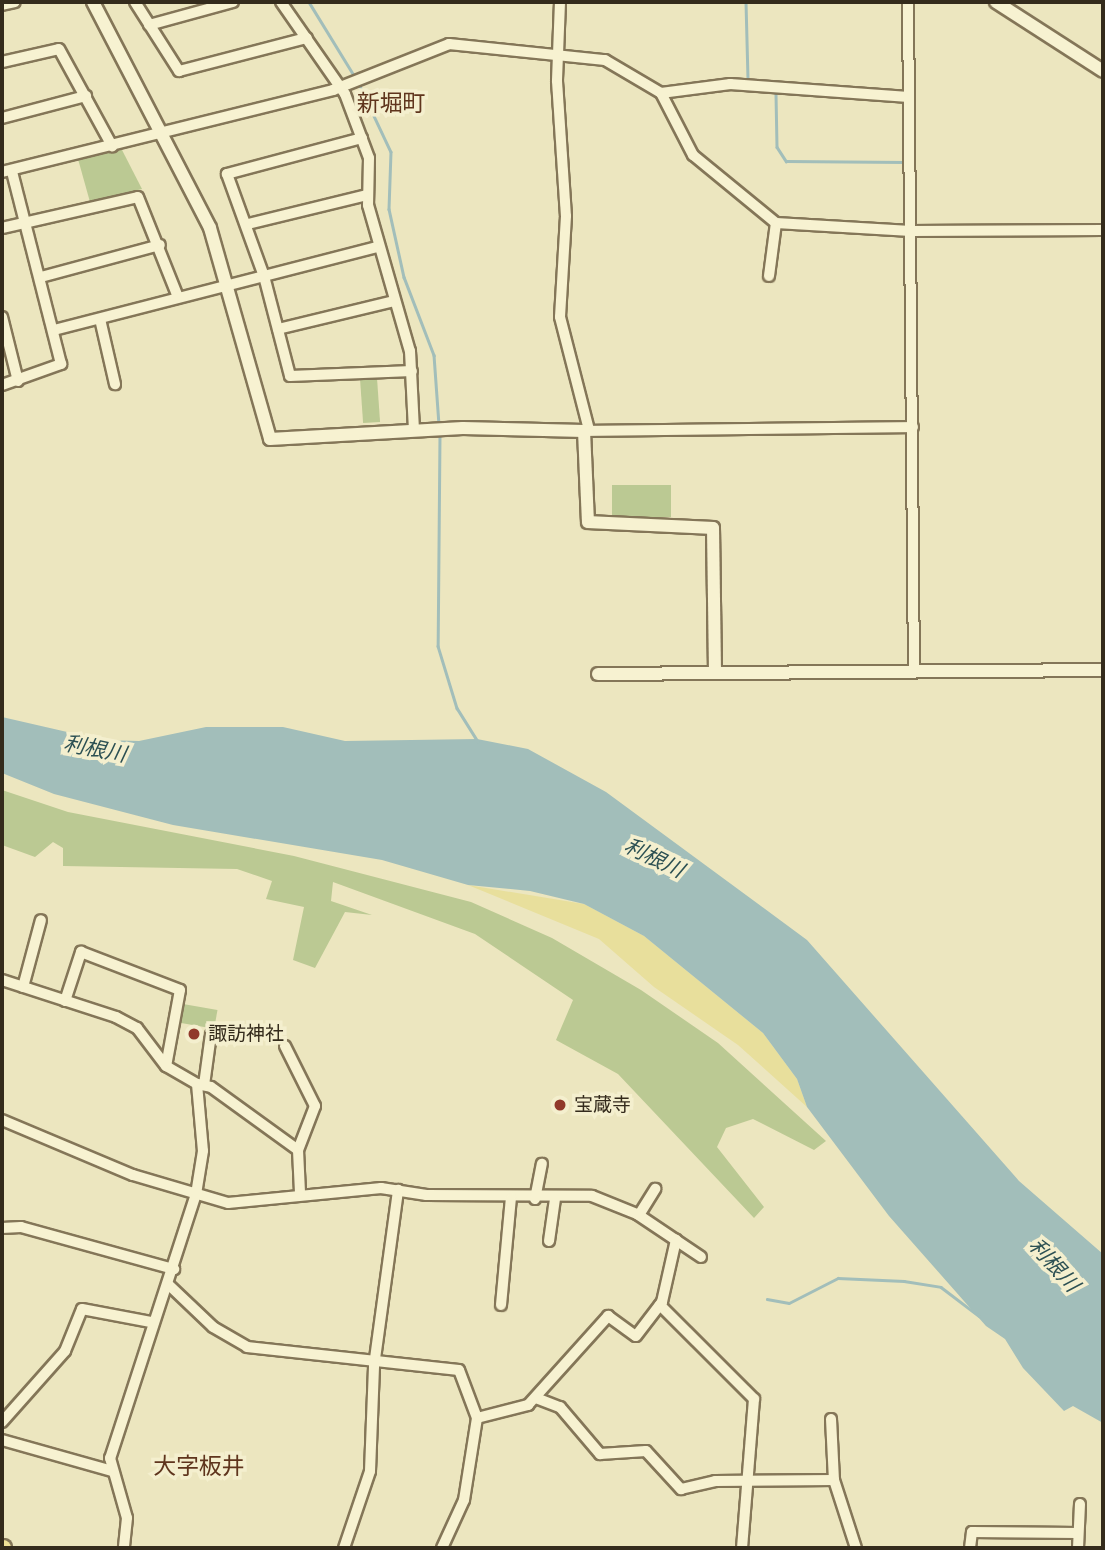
<!DOCTYPE html>
<meta charset="utf-8">
<style>
body{margin:0}
#map{position:relative;width:1105px;height:1550px;overflow:hidden;background:#ece6bf;font-family:Lora,"Noto Sans JP",serif}
div>[style]{position:absolute}
.green>*{inset:0;background:#bbc993;transform-origin:0 0}
.sand>*{inset:0;background:#e8df9c}
.water>*{inset:0;background:#a2beba}
.stream>*{height:2.5px;margin:-1.25px;padding:0 1.25px;transform-origin:1.25px;border-radius:1.25px;background:#a2beba}
.roads{filter:drop-shadow(2px 0 #847658) drop-shadow(-2px 0 #847658) drop-shadow(0 2px #847658) drop-shadow(0 -2px #847658)}
.minor>*{height:10px;margin:-5px;padding:0 5px;transform-origin:5px;border-radius:5px;background:#f7f2d1}
.tertiary>*{height:12px;margin:-6px;padding:0 6px;transform-origin:6px;border-radius:6px;background:#f7f2d1}
.primary>*{height:16px;margin:-8px;padding:0 8px;transform-origin:8px;border-radius:8px;background:#efe197}
.dots>*{width:19px;height:19px;translate:-50% -50%;box-sizing:border-box;border:4px solid #f4efce;border-radius:50%}
span{translate:-50% -50%;white-space:nowrap;text-align:center;line-height:1.15;-webkit-text-stroke:7px #f4efce;paint-order:stroke}
.poi-label{font-size:19px;color:#342b1c}
.left{translate:0 -50%;text-align:left}
.water-label{font-size:21px;color:#2c5053;font-style:italic}
.quarter-label{font-size:23px;color:#5f351d}
.frame{position:absolute;inset:0;border:4px solid #342b1c;pointer-events:none}
</style>
<div id="map">
<div class="green">
<div style="clip-path:polygon(121px 148px,142px 189px,90px 202px,78px 159px)"></div>
<div style="left:377px;top:378px;width:44px;height:17px;rotate:86deg"></div>
<div style="left:612px;top:485px;width:59px;height:32px"></div>
<div style="clip-path:polygon(2px 790px,68px 812px,294px 856px,471px 902px,552px 938px,641px 990px,718px 1043px,826px 1141px,814px 1150px,753px 1119px,726px 1128px,717px 1147px,764px 1207px,754px 1218px,618px 1074px,556px 1040px,573px 1000px,475px 934px,333px 882px,331px 901px,372px 915px,345px 912px,315px 968px,293px 960px,304px 907px,266px 899px,272px 881px,237px 869px,63px 866px,63px 848px,53px 842px,35px 857px,2px 845px)"></div>
<div style="left:183px;top:1004px;width:35px;height:19px;rotate:10deg"></div>
</div>
<div class="sand">
<div style="clip-path:polygon(468px 885px,584px 904px,644px 936px,763px 1033px,797px 1079px,807px 1107px,738px 1045px,654px 987px,599px 939px)"></div>
</div>
<div class="water">
<div style="clip-path:polygon(2px 717px,102px 740px,139px 741px,206px 727px,283px 727px,345px 741px,477px 739px,528px 749px,606px 792px,807px 940px,1019px 1181px,1103px 1254px,1103px 1423px,1073px 1406px,1064px 1411px,1023px 1368px,1005px 1339px,986px 1326px,889px 1216px,807px 1107px,797px 1079px,763px 1033px,644px 936px,584px 904px,530px 891px,468px 885px,382px 860px,173px 825px,54px 794px,2px 773px)"></div>
</div>
<div class="stream">
<div style="left:309px;top:2px;width:88px;rotate:58.5deg"></div>
<div style="left:746px;top:2px;width:78px;rotate:88.5deg"></div>
<div style="left:748px;top:80px;width:9px;rotate:6deg"></div>
<div style="left:358px;top:82px;width:77px;rotate:64.8deg"></div>
<div style="left:391px;top:152px;width:57px;rotate:92deg"></div>
<div style="left:389px;top:209px;width:70px;rotate:77.6deg"></div>
<div style="left:404px;top:277px;width:84px;rotate:69deg"></div>
<div style="left:434px;top:355px;width:69px;rotate:85.9deg"></div>
<div style="left:776px;top:94px;width:53px;rotate:88.9deg"></div>
<div style="left:777px;top:147px;width:17px;rotate:57deg"></div>
<div style="left:786px;top:161px;width:119px;rotate:0.5deg"></div>
<div style="left:981px;top:226px;width:122px;rotate:-0.5deg"></div>
<div style="left:440px;top:435px;width:211px;rotate:90.5deg"></div>
<div style="left:438px;top:646px;width:65px;rotate:73deg"></div>
<div style="left:457px;top:708px;width:39px;rotate:58deg"></div>
<div style="left:767px;top:1299px;width:22px;rotate:10deg"></div>
<div style="left:789px;top:1303px;width:55px;rotate:-27deg"></div>
<div style="left:838px;top:1278px;width:66px;rotate:2.6deg"></div>
<div style="left:904px;top:1281px;width:37px;rotate:9deg"></div>
<div style="left:941px;top:1287px;width:48px;rotate:37.3deg"></div>
</div>
<div class="roads">
<div class="minor">
<div style="left:135px;top:2px;width:82px;rotate:57.5deg"></div>
<div style="left:179px;top:71px;width:132px;rotate:-14.5deg"></div>
<div style="left:281px;top:2px;width:112px;rotate:55.2deg"></div>
<div style="left:345px;top:94px;width:68px;rotate:69.4deg"></div>
<div style="left:369px;top:158px;width:47px;rotate:91.2deg"></div>
<div style="left:368px;top:205px;width:152px;rotate:74deg"></div>
<div style="left:410px;top:351px;width:78px;rotate:87.1deg"></div>
<div style="left:560px;top:2px;width:79px;rotate:92.2deg"></div>
<div style="left:557px;top:81px;width:135px;rotate:86.2deg"></div>
<div style="left:566px;top:216px;width:101px;rotate:93.4deg"></div>
<div style="left:560px;top:317px;width:117px;rotate:75.6deg"></div>
<div style="left:908px;top:2px;width:669px;rotate:89.49deg"></div>
<div style="left:2px;top:5px;width:13px;rotate:-13deg"></div>
<div style="left:149px;top:25px;width:87px;rotate:-15.3deg"></div>
<div style="left:2px;top:62px;width:58px;rotate:-12.8deg"></div>
<div style="left:59px;top:49px;width:111px;rotate:61.3deg"></div>
<div style="left:661px;top:93px;width:70px;rotate:-7.4deg"></div>
<div style="left:730px;top:84px;width:179px;rotate:4.2deg"></div>
<div style="left:2px;top:118px;width:87px;rotate:-14.7deg"></div>
<div style="left:362px;top:138px;width:140px;rotate:165.1deg"></div>
<div style="left:227px;top:174px;width:109px;rotate:70.1deg"></div>
<div style="left:264px;top:276px;width:103px;rotate:75.4deg"></div>
<div style="left:290px;top:376px;width:122px;rotate:-2.3deg"></div>
<div style="left:2px;top:172px;width:341px;rotate:-13.9deg"></div>
<div style="left:333px;top:90px;width:125px;rotate:-21.6deg"></div>
<div style="left:449px;top:44px;width:157px;rotate:5.9deg"></div>
<div style="left:605px;top:60px;width:65px;rotate:30.5deg"></div>
<div style="left:661px;top:93px;width:70px;rotate:62.7deg"></div>
<div style="left:693px;top:155px;width:107px;rotate:39.3deg"></div>
<div style="left:776px;top:223px;width:135px;rotate:3.4deg"></div>
<div style="left:911px;top:231px;width:192px;rotate:-0.3deg"></div>
<div style="left:248px;top:224px;width:122px;rotate:-13.7deg"></div>
<div style="left:2px;top:228px;width:139px;rotate:-12.8deg"></div>
<div style="left:138px;top:197px;width:108px;rotate:68.2deg"></div>
<div style="left:769px;top:276px;width:53px;rotate:-82.5deg"></div>
<div style="left:41px;top:277px;width:123px;rotate:-15.1deg"></div>
<div style="left:2px;top:317px;width:66px;rotate:76deg"></div>
<div style="left:100px;top:319px;width:67px;rotate:77deg"></div>
<div style="left:278px;top:329px;width:119px;rotate:-13.6deg"></div>
<div style="left:54px;top:330px;width:334px;rotate:-14.4deg"></div>
<div style="left:2px;top:385px;width:63px;rotate:-19.6deg"></div>
<div style="left:61px;top:364px;width:198px;rotate:-104.3deg"></div>
<div style="left:585px;top:431px;width:328px;rotate:-0.7deg"></div>
<div style="left:2px;top:980px;width:120px;rotate:18deg"></div>
<div style="left:116px;top:1017px;width:24px;rotate:28deg"></div>
<div style="left:137px;top:1028px;width:48px;rotate:52.7deg"></div>
<div style="left:166px;top:1066px;width:36px;rotate:30deg"></div>
<div style="left:197px;top:1084px;width:67px;rotate:84.9deg"></div>
<div style="left:203px;top:1151px;width:44px;rotate:99.2deg"></div>
<div style="left:196px;top:1194px;width:278px;rotate:108deg"></div>
<div style="left:110px;top:1458px;width:62px;rotate:74.2deg"></div>
<div style="left:127px;top:1518px;width:30px;rotate:96deg"></div>
<div style="left:23px;top:987px;width:69px;rotate:-75deg"></div>
<div style="left:65px;top:1001px;width:52px;rotate:-71.9deg"></div>
<div style="left:81px;top:952px;width:106px;rotate:21deg"></div>
<div style="left:180px;top:990px;width:77px;rotate:100.4deg"></div>
<div style="left:285px;top:1046px;width:67px;rotate:63.4deg"></div>
<div style="left:315px;top:1106px;width:47px;rotate:111.1deg"></div>
<div style="left:298px;top:1150px;width:43px;rotate:87.3deg"></div>
<div style="left:197px;top:1084px;width:14px;rotate:12deg"></div>
<div style="left:211px;top:1087px;width:107px;rotate:35.9deg"></div>
<div style="left:204px;top:1085px;width:51px;rotate:-82.2deg"></div>
<div style="left:2px;top:1120px;width:142px;rotate:22.8deg"></div>
<div style="left:133px;top:1175px;width:99px;rotate:16.4deg"></div>
<div style="left:228px;top:1203px;width:154px;rotate:-5.6deg"></div>
<div style="left:381px;top:1188px;width:46px;rotate:8.8deg"></div>
<div style="left:426px;top:1195px;width:166px;rotate:0.3deg"></div>
<div style="left:592px;top:1196px;width:48px;rotate:21.8deg"></div>
<div style="left:637px;top:1214px;width:77px;rotate:33.9deg"></div>
<div style="left:535px;top:1199px;width:36px;rotate:-79deg"></div>
<div style="left:639px;top:1215px;width:31px;rotate:-58deg"></div>
<div style="left:2px;top:1228px;width:19px;rotate:-3deg"></div>
<div style="left:21px;top:1227px;width:159px;rotate:15.4deg"></div>
<div style="left:549px;top:1241px;width:42px;rotate:-81.9deg"></div>
<div style="left:170px;top:1286px;width:59px;rotate:43.6deg"></div>
<div style="left:213px;top:1327px;width:39px;rotate:30deg"></div>
<div style="left:247px;top:1347px;width:213px;rotate:6.2deg"></div>
<div style="left:459px;top:1370px;width:51px;rotate:69.4deg"></div>
<div style="left:477px;top:1418px;width:83px;rotate:99deg"></div>
<div style="left:464px;top:1500px;width:53px;rotate:114.6deg"></div>
<div style="left:501px;top:1305px;width:107px;rotate:-84.7deg"></div>
<div style="left:660px;top:1305px;width:133px;rotate:45deg"></div>
<div style="left:754px;top:1399px;width:149px;rotate:94.6deg"></div>
<div style="left:536px;top:1398px;width:26px;rotate:21deg"></div>
<div style="left:560px;top:1407px;width:62px;rotate:49.6deg"></div>
<div style="left:600px;top:1454px;width:46px;rotate:-3.7deg"></div>
<div style="left:646px;top:1451px;width:52px;rotate:47.4deg"></div>
<div style="left:681px;top:1489px;width:35px;rotate:-13deg"></div>
<div style="left:715px;top:1481px;width:119px;rotate:-0.5deg"></div>
<div style="left:477px;top:1418px;width:53px;rotate:-14.3deg"></div>
<div style="left:528px;top:1405px;width:120px;rotate:-48deg"></div>
<div style="left:608px;top:1316px;width:34px;rotate:36deg"></div>
<div style="left:636px;top:1336px;width:43px;rotate:-52.6deg"></div>
<div style="left:662px;top:1302px;width:64px;rotate:-77.3deg"></div>
<div style="left:831px;top:1419px;width:61px;rotate:87.2deg"></div>
<div style="left:834px;top:1480px;width:71px;rotate:72.1deg"></div>
<div style="left:2px;top:1422px;width:95px;rotate:-48.4deg"></div>
<div style="left:65px;top:1351px;width:45px;rotate:-68deg"></div>
<div style="left:82px;top:1309px;width:70px;rotate:10.7deg"></div>
<div style="left:2px;top:1440px;width:114px;rotate:15.7deg"></div>
<div style="left:344px;top:1548px;width:81px;rotate:-71.3deg"></div>
<div style="left:370px;top:1471px;width:105px;rotate:-87.8deg"></div>
<div style="left:374px;top:1366px;width:178px;rotate:-82.2deg"></div>
<div style="left:970px;top:1548px;width:16px;rotate:-83deg"></div>
<div style="left:972px;top:1532px;width:105px;rotate:0.5deg"></div>
<div style="left:1078px;top:1548px;width:44px;rotate:-87.4deg"></div>
</div>
<div class="tertiary">
<div style="left:93px;top:2px;width:254px;rotate:62.6deg"></div>
<div style="left:210px;top:228px;width:219px;rotate:74.1deg"></div>
<div style="left:270px;top:439px;width:193px;rotate:-3.3deg"></div>
<div style="left:463px;top:428px;width:121px;rotate:1.4deg"></div>
<div style="left:584px;top:431px;width:91px;rotate:87.5deg"></div>
<div style="left:588px;top:522px;width:125px;rotate:2.7deg"></div>
<div style="left:713px;top:528px;width:145px;rotate:89.2deg"></div>
<div style="left:996px;top:2px;width:127px;rotate:32.8deg"></div>
<div style="left:598px;top:674px;width:505px;rotate:-0.45deg"></div>
</div>
<div class="primary">
<div style="left:2px;top:1548px;width:1px"></div>
</div>
</div>
<div class="dots">
<div style="left:194px;top:1034px;background:#91392a"></div>
<div style="left:560px;top:1105px;background:#91392a"></div>
</div>
<div class="poi-label">
<span class="left" style="left:208px;top:1034px">諏訪神社</span>
<span class="left" style="left:574px;top:1105px">宝蔵寺</span>
</div>
<div class="water-label">
<span style="left:95px;top:749px;rotate:11deg">利根川</span>
<span style="left:654px;top:858px;rotate:26deg">利根川</span>
<span style="left:1054px;top:1265px;rotate:48deg">利根川</span>
</div>
<div class="quarter-label">
<span style="left:391px;top:103px">新堀町</span>
<span style="left:199px;top:1466px">大字板井</span>
</div>
<div class="frame"></div>
</div>
